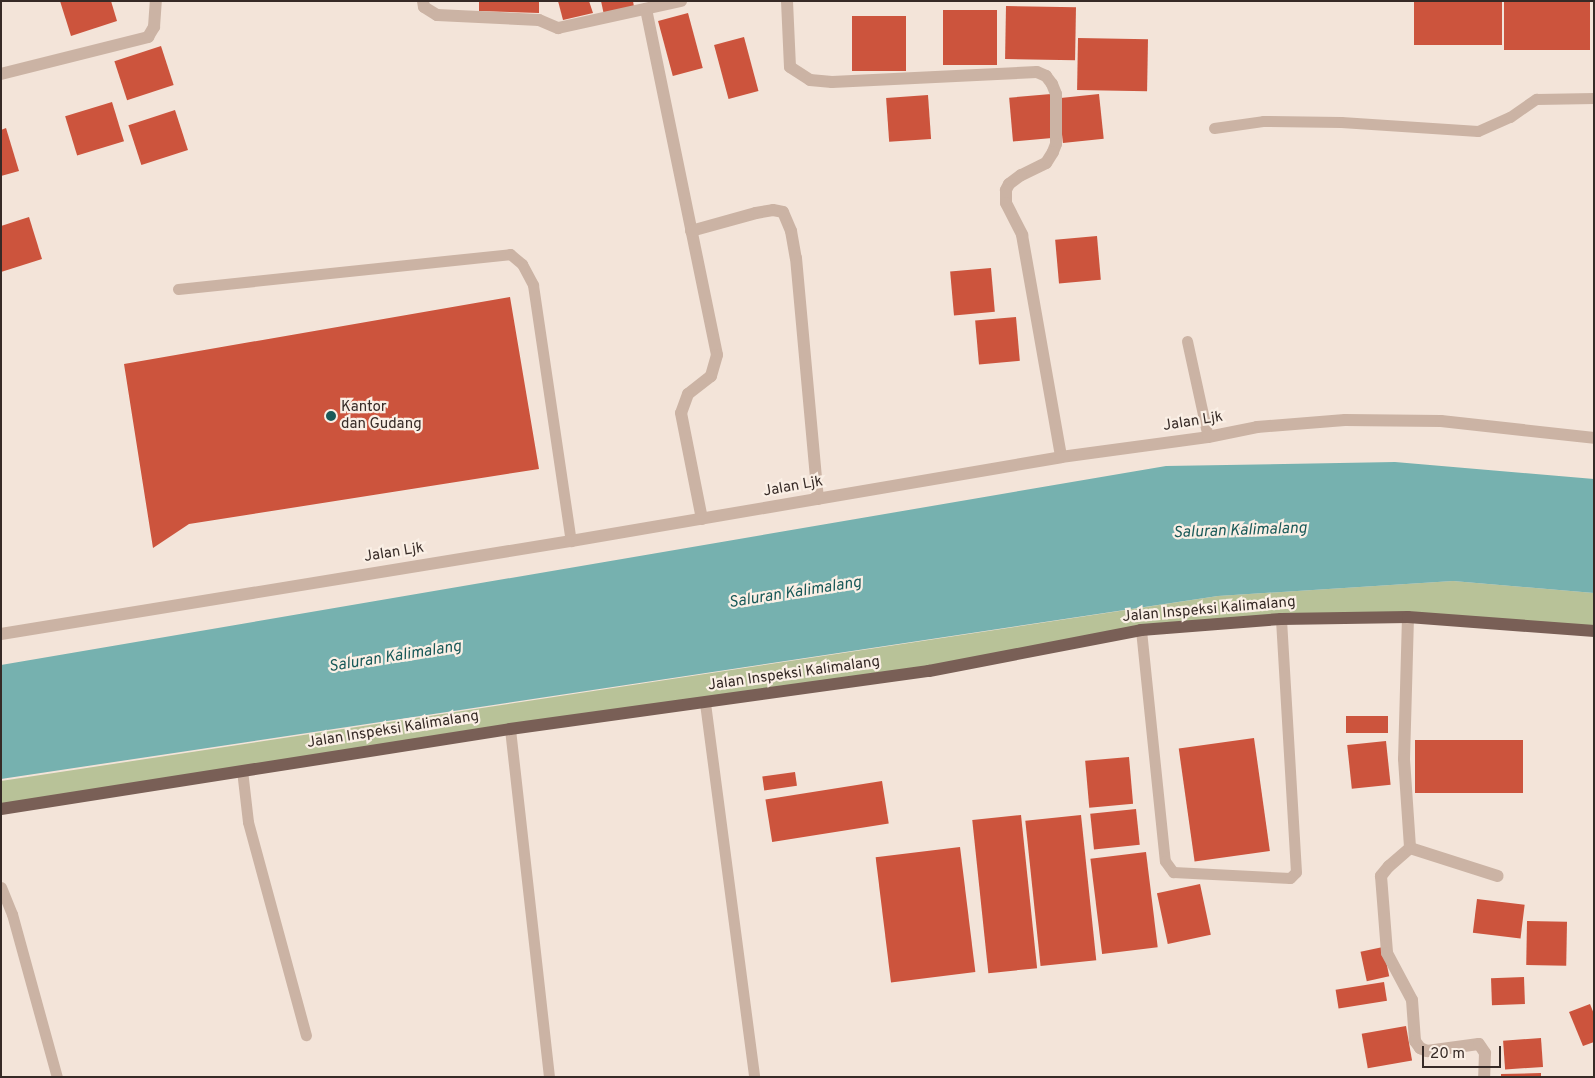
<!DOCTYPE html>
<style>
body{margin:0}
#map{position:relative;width:1595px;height:1078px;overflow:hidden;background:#f3e4d9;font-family:Overpass,sans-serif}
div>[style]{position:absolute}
.green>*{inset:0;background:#b8c298}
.water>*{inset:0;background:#76b1af}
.building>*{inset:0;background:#cc543d;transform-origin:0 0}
.lane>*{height:11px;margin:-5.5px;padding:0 5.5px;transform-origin:5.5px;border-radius:5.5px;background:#cbb3a4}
.street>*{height:12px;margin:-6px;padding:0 6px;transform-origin:6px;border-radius:6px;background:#cbb3a4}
.primary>*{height:12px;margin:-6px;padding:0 6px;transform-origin:6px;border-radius:6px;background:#795f56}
.dots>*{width:14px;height:14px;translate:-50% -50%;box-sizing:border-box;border:2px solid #faefe5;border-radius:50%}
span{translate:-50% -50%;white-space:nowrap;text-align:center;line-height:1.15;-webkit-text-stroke:4.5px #faefe5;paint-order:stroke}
.poi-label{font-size:15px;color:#362a26}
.left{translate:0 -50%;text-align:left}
.street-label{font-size:15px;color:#362a26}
.water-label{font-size:16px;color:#1a5a59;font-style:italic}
.frame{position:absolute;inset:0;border:2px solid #362a26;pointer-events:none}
.scale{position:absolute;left:1422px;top:1046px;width:79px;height:22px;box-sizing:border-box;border:2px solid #362a26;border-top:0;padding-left:6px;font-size:15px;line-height:18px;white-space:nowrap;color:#362a26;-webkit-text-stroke:4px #faefe5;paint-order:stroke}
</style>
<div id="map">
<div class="green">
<div style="clip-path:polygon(1453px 581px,1594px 593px,1594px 631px,1408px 617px,1141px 629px,929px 671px,1px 809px,1px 781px,1218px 596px)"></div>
</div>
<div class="water">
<div style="clip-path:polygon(1395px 462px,1594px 479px,1594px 593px,1453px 581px,1218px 596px,1px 779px,1px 665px,1166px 466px)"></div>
</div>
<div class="building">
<div style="clip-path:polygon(60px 1px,111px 1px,117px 21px,71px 36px)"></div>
<div style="clip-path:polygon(479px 1px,539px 1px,539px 13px,479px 11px)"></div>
<div style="clip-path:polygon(558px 1px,589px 1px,593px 13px,563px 20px)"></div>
<div style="clip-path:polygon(601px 1px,633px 1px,634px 7px,604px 15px)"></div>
<div style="left:1414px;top:1px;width:88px;height:44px"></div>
<div style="left:1504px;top:1px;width:86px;height:49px"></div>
<div style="left:1006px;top:6px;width:70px;height:53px;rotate:1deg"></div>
<div style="left:943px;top:10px;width:54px;height:55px"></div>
<div style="left:688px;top:13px;width:57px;height:31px;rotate:75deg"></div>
<div style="left:852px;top:16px;width:54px;height:55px"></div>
<div style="left:744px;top:37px;width:56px;height:31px;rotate:75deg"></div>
<div style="left:1078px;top:38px;width:70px;height:52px;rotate:1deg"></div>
<div style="left:161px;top:46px;width:41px;height:49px;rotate:72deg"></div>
<div style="left:1051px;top:94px;width:44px;height:42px;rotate:85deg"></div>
<div style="left:1099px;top:94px;width:45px;height:41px;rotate:84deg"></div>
<div style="left:928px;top:95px;width:44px;height:42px;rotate:86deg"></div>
<div style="left:112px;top:102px;width:41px;height:49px;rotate:73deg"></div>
<div style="left:175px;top:110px;width:42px;height:49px;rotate:72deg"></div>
<div style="clip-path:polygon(6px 128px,19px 171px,1px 176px,1px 130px)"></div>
<div style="clip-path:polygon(29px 217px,42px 259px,1px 272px,1px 226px)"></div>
<div style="left:1097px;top:236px;width:44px;height:42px;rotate:85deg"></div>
<div style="left:991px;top:268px;width:44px;height:41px;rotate:85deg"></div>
<div style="clip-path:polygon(510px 297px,539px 469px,189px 524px,153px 548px,124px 364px)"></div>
<div style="left:1016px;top:317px;width:44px;height:41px;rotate:85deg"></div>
<div style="left:1388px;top:716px;width:17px;height:42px;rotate:90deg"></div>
<div style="left:1254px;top:738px;width:114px;height:76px;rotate:82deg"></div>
<div style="left:1415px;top:740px;width:108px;height:53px"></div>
<div style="left:1386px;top:741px;width:44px;height:39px;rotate:84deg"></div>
<div style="left:1129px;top:757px;width:47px;height:44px;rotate:85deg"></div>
<div style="left:795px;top:772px;width:14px;height:33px;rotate:82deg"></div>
<div style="left:882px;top:781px;width:43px;height:118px;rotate:81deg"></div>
<div style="left:1136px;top:809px;width:36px;height:46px;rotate:84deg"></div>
<div style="left:1021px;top:815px;width:154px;height:49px;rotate:84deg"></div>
<div style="left:1081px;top:815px;width:146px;height:56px;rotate:84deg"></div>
<div style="left:960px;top:847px;width:126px;height:85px;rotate:83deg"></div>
<div style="left:1146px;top:852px;width:96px;height:56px;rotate:83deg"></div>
<div style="left:1200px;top:884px;width:52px;height:44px;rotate:78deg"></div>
<div style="left:1477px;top:899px;width:48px;height:34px;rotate:7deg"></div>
<div style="left:1527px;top:921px;width:40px;height:44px;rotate:1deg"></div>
<div style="left:1383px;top:947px;width:30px;height:23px;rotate:78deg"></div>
<div style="left:1524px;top:977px;width:27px;height:33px;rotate:88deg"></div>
<div style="left:1384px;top:982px;width:19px;height:49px;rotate:81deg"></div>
<div style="clip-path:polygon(1590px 1004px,1594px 1014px,1594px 1042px,1583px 1046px,1569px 1012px)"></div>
<div style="left:1406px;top:1026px;width:35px;height:45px;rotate:80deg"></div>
<div style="left:1541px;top:1038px;width:29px;height:38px;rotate:86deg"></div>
<div style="clip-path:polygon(1541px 1073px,1541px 1077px,1501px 1077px,1501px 1074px)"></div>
</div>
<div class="lane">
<div style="left:1214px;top:128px;width:49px;rotate:-8.1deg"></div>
<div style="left:1263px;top:121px;width:78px;rotate:0.7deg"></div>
<div style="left:1341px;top:122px;width:137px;rotate:3.8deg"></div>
<div style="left:1478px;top:131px;width:35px;rotate:-24deg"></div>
<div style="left:1510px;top:117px;width:32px;rotate:-35deg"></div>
<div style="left:1536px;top:99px;width:58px;rotate:-1deg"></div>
<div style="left:178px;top:289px;width:334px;rotate:-6deg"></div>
<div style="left:510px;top:254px;width:16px;rotate:40deg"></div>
<div style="left:522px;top:264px;width:24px;rotate:62deg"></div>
<div style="left:533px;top:285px;width:259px;rotate:81.6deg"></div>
<div style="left:1187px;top:341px;width:98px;rotate:77.7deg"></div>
<div style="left:1141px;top:630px;width:232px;rotate:84.1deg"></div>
<div style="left:1165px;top:861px;width:14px;rotate:54deg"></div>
<div style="left:1173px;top:872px;width:117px;rotate:2.9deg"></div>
<div style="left:1290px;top:878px;width:8px;rotate:-45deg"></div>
<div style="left:1296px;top:872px;width:253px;rotate:-93.4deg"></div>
<div style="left:705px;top:703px;width:377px;rotate:82.5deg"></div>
<div style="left:510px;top:729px;width:350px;rotate:83.6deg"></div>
<div style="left:242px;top:770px;width:52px;rotate:83.4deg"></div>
<div style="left:248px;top:822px;width:221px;rotate:74.8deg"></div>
<div style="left:1px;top:887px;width:29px;rotate:68deg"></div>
<div style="left:12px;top:914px;width:169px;rotate:74.6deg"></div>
</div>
<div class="street">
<div style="left:423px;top:1px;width:6px;rotate:81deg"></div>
<div style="left:424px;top:7px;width:15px;rotate:32deg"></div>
<div style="left:437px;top:15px;width:102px;rotate:2.8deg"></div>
<div style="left:539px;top:20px;width:21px;rotate:23deg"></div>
<div style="left:558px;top:28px;width:126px;rotate:-12.4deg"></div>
<div style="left:787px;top:1px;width:66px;rotate:87.4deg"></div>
<div style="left:790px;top:67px;width:24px;rotate:33deg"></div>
<div style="left:810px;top:80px;width:22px;rotate:5deg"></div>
<div style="left:832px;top:82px;width:205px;rotate:-2.8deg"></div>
<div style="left:1037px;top:72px;width:10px;rotate:24deg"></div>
<div style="left:1046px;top:76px;width:10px;rotate:53deg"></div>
<div style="left:1052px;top:84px;width:11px;rotate:68deg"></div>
<div style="left:1056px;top:94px;width:50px;rotate:90deg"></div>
<div style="left:1056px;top:144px;width:9px;rotate:111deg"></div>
<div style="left:1053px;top:152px;width:13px;rotate:122deg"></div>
<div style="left:1046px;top:163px;width:28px;rotate:154deg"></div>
<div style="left:1021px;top:175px;width:15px;rotate:143deg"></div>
<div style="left:1009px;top:184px;width:7px;rotate:117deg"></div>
<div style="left:1006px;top:190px;width:13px;rotate:90deg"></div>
<div style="left:1006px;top:203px;width:36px;rotate:63deg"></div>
<div style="left:1022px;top:235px;width:225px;rotate:80deg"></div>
<div style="left:646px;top:9px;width:353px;rotate:78.4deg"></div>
<div style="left:717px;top:355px;width:22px;rotate:106deg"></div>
<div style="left:711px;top:376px;width:29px;rotate:142deg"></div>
<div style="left:688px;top:394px;width:20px;rotate:110deg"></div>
<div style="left:681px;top:413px;width:108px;rotate:78.8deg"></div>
<div style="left:1px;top:74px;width:152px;rotate:-14.1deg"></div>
<div style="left:148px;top:37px;width:12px;rotate:-59deg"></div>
<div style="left:154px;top:27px;width:26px;rotate:-86deg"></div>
<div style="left:691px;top:231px;width:67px;rotate:-15.5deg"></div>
<div style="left:756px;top:213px;width:17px;rotate:-10deg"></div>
<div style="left:773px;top:210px;width:10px;rotate:11deg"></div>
<div style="left:783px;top:212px;width:21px;rotate:67deg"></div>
<div style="left:791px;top:231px;width:27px;rotate:80deg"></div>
<div style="left:796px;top:258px;width:242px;rotate:84.8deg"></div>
<div style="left:1408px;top:617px;width:142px;rotate:91.6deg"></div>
<div style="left:1404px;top:759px;width:89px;rotate:86.1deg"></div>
<div style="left:1410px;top:848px;width:28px;rotate:139deg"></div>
<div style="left:1389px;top:866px;width:13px;rotate:129deg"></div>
<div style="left:1381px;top:876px;width:77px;rotate:85.5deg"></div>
<div style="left:1387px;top:953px;width:53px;rotate:62deg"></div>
<div style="left:1412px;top:1000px;width:41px;rotate:85.8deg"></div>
<div style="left:1415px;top:1041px;width:9px;rotate:54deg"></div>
<div style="left:1420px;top:1048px;width:8px;rotate:23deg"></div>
<div style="left:1427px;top:1051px;width:52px;rotate:-7.7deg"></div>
<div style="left:1479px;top:1044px;width:11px;rotate:56deg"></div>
<div style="left:1485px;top:1053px;width:24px;rotate:92deg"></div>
<div style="left:1px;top:634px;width:578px;rotate:-9.27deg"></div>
<div style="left:571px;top:541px;width:497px;rotate:-9.7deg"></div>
<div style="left:1061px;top:457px;width:148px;rotate:-7.7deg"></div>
<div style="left:1208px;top:437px;width:50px;rotate:-11.5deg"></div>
<div style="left:1257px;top:427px;width:88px;rotate:-4.5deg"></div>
<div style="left:1345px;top:420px;width:96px;rotate:0.6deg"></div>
<div style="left:1441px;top:421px;width:154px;rotate:6.3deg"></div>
<div style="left:1410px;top:848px;width:92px;rotate:17.7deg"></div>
</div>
<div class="primary">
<div style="left:1px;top:809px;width:515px;rotate:-8.93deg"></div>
<div style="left:510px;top:729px;width:423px;rotate:-7.9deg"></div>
<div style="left:929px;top:671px;width:216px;rotate:-10.9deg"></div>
<div style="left:1141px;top:630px;width:140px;rotate:-4.5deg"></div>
<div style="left:1281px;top:619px;width:127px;rotate:-0.9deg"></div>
<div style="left:1408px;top:617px;width:187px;rotate:4.3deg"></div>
</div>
<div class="dots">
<div style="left:331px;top:416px;background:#1a5a59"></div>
</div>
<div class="poi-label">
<span class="left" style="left:341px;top:416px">Kantor<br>dan Gudang</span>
</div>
<div class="street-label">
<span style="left:1193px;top:422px;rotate:-9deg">Jalan Ljk</span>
<span style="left:793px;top:487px;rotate:-10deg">Jalan Ljk</span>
<span style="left:394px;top:553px;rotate:-9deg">Jalan Ljk</span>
<span style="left:1209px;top:610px;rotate:-5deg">Jalan Inspeksi Kalimalang</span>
<span style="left:794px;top:674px;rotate:-8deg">Jalan Inspeksi Kalimalang</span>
<span style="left:393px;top:730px;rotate:-9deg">Jalan Inspeksi Kalimalang</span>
</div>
<div class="water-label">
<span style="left:1240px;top:531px;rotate:-2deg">Saluran Kalimalang</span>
<span style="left:795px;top:593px;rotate:-9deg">Saluran Kalimalang</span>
<span style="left:395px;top:657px;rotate:-9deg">Saluran Kalimalang</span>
</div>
<div class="frame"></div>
<div class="scale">20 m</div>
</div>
